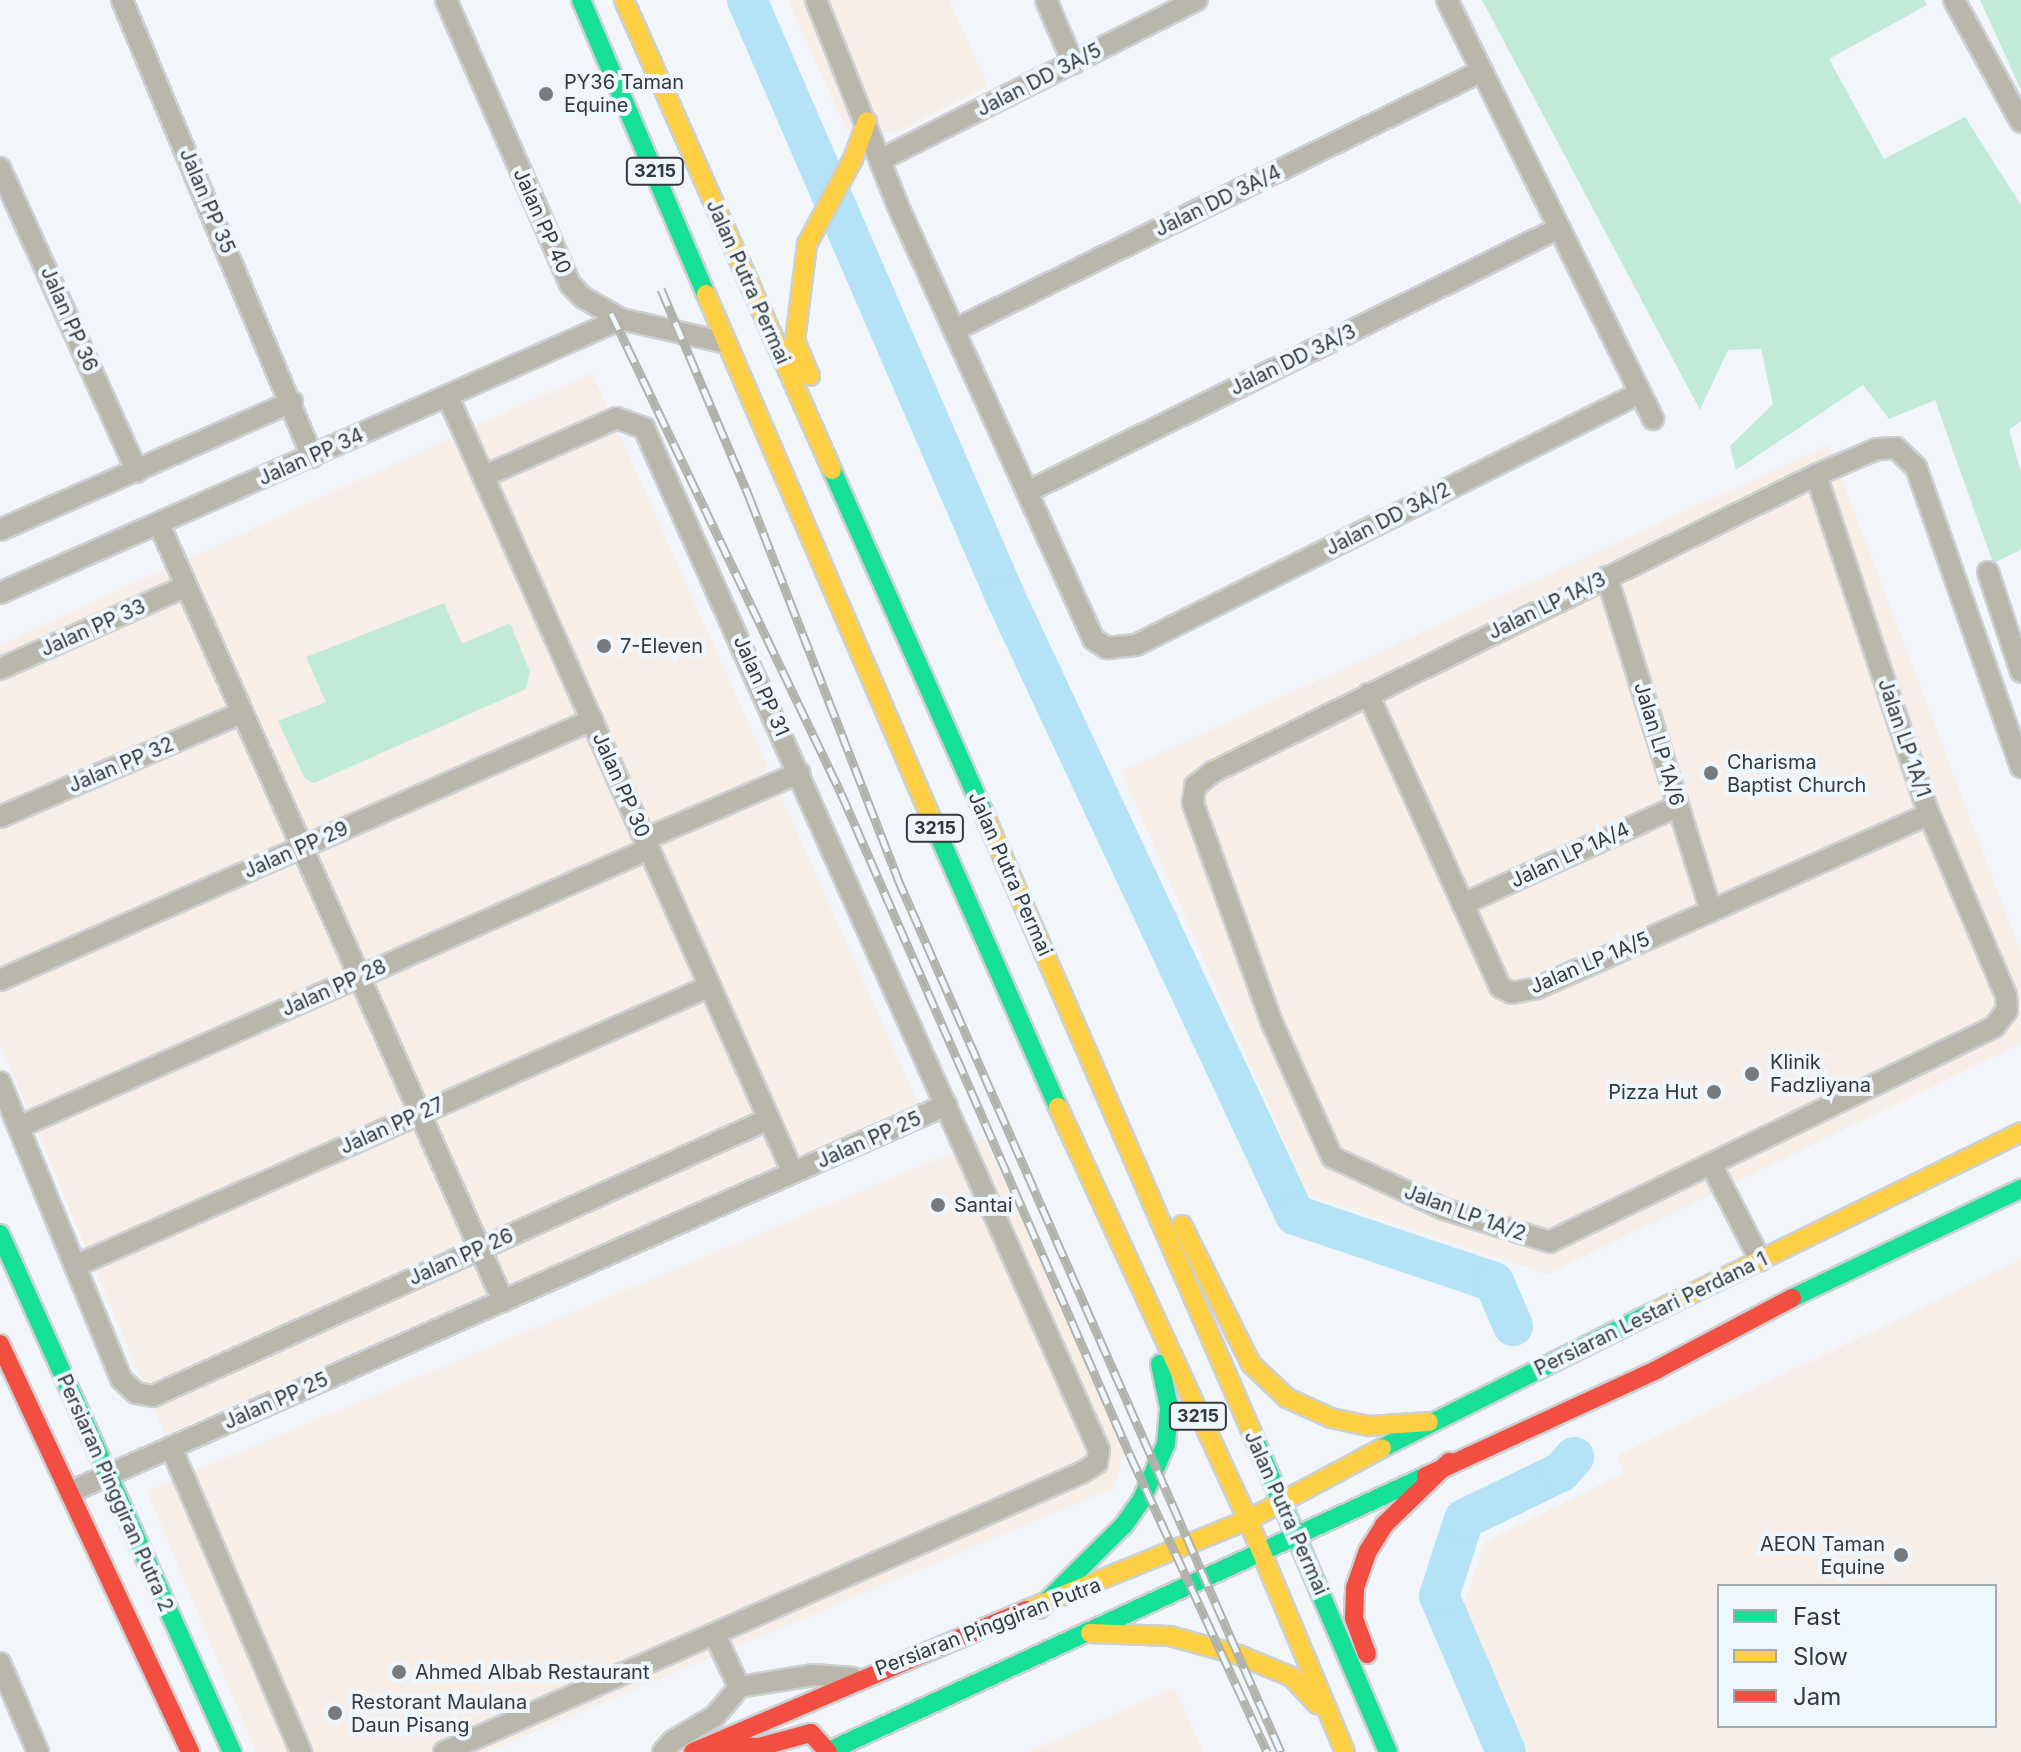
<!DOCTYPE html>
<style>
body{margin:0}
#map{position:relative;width:2021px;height:1752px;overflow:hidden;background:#f2f6fa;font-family:Inter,sans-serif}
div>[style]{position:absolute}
.commercial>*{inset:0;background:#f6eee7}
.green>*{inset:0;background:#c1ebd8}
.river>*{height:40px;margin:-20px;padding:0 20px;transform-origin:20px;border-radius:20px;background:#b4e2f6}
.roads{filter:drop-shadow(2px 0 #cdd0d3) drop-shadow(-2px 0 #cdd0d3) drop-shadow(0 2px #cdd0d3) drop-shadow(0 -2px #cdd0d3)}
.street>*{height:20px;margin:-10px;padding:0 10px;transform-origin:10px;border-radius:10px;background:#b9b6ab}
.fast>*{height:18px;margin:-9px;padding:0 9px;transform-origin:9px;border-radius:9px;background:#16e098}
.slow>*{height:18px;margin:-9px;padding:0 9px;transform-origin:9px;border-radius:9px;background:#ffcf43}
.jam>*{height:18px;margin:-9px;padding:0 9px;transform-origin:9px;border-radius:9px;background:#f24e42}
.rail>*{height:9px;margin-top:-4.5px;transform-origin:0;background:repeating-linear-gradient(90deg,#eef7fe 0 18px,#b2b2ac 0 36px);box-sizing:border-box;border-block:2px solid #b2b2ac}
.dots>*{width:22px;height:22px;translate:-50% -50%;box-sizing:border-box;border:4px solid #eef7fe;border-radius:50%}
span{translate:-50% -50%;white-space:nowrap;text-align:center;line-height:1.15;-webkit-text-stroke:8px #eef7fe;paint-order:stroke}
.shield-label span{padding:2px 6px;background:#eef7fe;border:2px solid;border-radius:6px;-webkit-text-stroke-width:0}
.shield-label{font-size:18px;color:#35393c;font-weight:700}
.street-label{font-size:20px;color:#35393c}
.poi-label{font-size:20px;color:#35393c}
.left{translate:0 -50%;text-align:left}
.right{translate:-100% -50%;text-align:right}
.legend{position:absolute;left:1717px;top:1584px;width:280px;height:144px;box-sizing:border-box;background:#eef7fe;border:2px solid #a4abb0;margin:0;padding:10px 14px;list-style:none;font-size:24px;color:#35393c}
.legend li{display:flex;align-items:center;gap:16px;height:40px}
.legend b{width:40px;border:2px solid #a4abb0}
</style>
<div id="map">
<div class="commercial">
<div style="clip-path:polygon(788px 0,949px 0,988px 86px,897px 132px,847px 131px)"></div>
<div style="clip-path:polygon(592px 373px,919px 1105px,165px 1435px,0 1043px,0 645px)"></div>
<div style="clip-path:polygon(1829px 445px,2021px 953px,2021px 1043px,1548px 1274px,1308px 1195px,1121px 771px)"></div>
<div style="clip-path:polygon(985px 1139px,1127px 1443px,1114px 1488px,486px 1752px,256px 1752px,147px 1491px)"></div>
<div style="clip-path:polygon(evenodd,2021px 1259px,2021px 1752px,1529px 1752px,1463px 1606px,1486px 1541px,1624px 1473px,1617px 1456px,2021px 1259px,1719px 1586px,1995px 1586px,1995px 1726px,1719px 1726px,1719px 1586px)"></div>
<div style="clip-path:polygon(1174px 1688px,1204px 1752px,1028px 1752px)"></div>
</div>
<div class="green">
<div style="clip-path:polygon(1482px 0,1924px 0,1927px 5px,1829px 59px,1884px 159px,1965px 117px,2021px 205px,2021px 421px,2009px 430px,2021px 472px,2021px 550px,1993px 563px,1935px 400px,1889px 419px,1863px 385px,1736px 470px,1730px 446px,1773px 404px,1761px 349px,1728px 350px,1700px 410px)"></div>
<div style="clip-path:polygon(1980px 0,2021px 0,2021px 90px)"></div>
<div style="clip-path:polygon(444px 603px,462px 644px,510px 623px,530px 672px,526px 689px,314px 783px,305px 779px,278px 721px,326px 702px,306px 657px)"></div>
</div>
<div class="river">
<div style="left:747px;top:0;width:649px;rotate:66.59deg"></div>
<div style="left:1005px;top:596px;width:684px;rotate:64.9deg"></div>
<div style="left:1295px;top:1215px;width:210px;rotate:18.6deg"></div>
<div style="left:1494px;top:1282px;width:48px;rotate:66.6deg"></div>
<div style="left:1506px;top:1752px;width:170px;rotate:-113.2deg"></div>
<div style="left:1439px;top:1596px;width:81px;rotate:-72deg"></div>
<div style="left:1464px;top:1519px;width:108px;rotate:-25.9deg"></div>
<div style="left:1561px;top:1472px;width:20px;rotate:-49deg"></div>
</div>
<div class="roads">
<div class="street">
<div style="left:122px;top:0;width:495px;rotate:67.4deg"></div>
<div style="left:446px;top:0;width:310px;rotate:66.4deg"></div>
<div style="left:570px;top:284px;width:18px;rotate:47deg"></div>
<div style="left:582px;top:297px;width:45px;rotate:29.4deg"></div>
<div style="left:621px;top:319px;width:108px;rotate:12.9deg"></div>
<div style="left:816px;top:0;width:219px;rotate:68.3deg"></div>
<div style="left:897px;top:204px;width:477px;rotate:65.7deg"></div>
<div style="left:1093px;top:639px;width:17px;rotate:33deg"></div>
<div style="left:1107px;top:648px;width:29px;rotate:-6deg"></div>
<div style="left:1136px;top:645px;width:563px;rotate:-26.57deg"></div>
<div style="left:1046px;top:0;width:69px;rotate:66.8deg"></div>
<div style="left:1447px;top:0;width:467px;rotate:63.8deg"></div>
<div style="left:1954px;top:0;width:139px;rotate:61.2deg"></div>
<div style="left:880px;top:160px;width:355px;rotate:-26.8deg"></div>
<div style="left:0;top:168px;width:333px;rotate:65.7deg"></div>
<div style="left:954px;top:330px;width:588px;rotate:-26.13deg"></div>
<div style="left:448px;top:397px;width:849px;rotate:66.03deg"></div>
<div style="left:1816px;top:475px;width:357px;rotate:71.6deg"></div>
<div style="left:1929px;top:814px;width:197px;rotate:67deg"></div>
<div style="left:2006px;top:995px;width:15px;rotate:86deg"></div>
<div style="left:2007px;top:1010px;width:21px;rotate:127deg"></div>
<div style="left:1994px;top:1027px;width:493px;rotate:154.2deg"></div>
<div style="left:1550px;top:1242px;width:111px;rotate:-162.7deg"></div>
<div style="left:1444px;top:1209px;width:123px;rotate:-155.1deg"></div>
<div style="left:1332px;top:1157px;width:147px;rotate:-114.1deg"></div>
<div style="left:1272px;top:1023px;width:234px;rotate:-109.8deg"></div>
<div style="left:1193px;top:803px;width:17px;rotate:-83deg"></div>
<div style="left:1195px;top:786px;width:23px;rotate:-38deg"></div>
<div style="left:1213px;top:772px;width:672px;rotate:-26.22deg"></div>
<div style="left:1816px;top:475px;width:66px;rotate:-23.1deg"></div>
<div style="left:1877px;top:449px;width:19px;rotate:-3deg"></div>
<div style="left:1896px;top:448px;width:28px;rotate:44deg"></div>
<div style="left:1916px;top:467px;width:318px;rotate:70.7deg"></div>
<div style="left:1027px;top:492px;width:594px;rotate:-26.39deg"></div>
<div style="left:159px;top:524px;width:850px;rotate:66.12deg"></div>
<div style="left:0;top:530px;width:319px;rotate:-23.7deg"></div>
<div style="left:1988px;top:572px;width:105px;rotate:71.7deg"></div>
<div style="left:1607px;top:577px;width:350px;rotate:72.7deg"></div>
<div style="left:0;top:593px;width:679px;rotate:-23.81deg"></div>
<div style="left:0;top:669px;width:204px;rotate:-24deg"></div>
<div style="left:1368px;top:694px;width:321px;rotate:65.7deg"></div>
<div style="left:1500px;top:987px;width:13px;rotate:27deg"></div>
<div style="left:1512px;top:993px;width:25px;rotate:-11deg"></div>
<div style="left:1537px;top:988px;width:429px;rotate:-23.9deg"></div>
<div style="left:0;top:817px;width:263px;rotate:-23.3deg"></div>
<div style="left:645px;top:839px;width:168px;rotate:-23.2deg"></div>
<div style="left:1463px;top:904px;width:236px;rotate:-24.5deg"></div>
<div style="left:0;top:980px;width:647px;rotate:-23.71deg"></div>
<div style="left:0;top:1082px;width:321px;rotate:67.8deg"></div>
<div style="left:121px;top:1379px;width:21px;rotate:43deg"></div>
<div style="left:136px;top:1393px;width:17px;rotate:10deg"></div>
<div style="left:153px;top:1396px;width:675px;rotate:-24.21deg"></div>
<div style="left:19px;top:1127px;width:689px;rotate:-23.81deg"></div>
<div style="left:1712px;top:1166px;width:106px;rotate:62.9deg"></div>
<div style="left:75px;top:1266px;width:694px;rotate:-23.79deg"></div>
<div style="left:171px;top:1447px;width:332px;rotate:66.9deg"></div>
<div style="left:70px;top:1492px;width:958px;rotate:-23.83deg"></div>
<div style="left:715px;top:1635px;width:57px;rotate:65.2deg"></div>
<div style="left:0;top:1663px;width:97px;rotate:66.9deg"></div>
<div style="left:739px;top:1687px;width:75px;rotate:-9.2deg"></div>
<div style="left:813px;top:1675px;width:40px;rotate:4.3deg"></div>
<div style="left:444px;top:1752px;width:695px;rotate:-23.65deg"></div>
<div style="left:1081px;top:1473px;width:19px;rotate:-32deg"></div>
<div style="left:1097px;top:1463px;width:13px;rotate:-81deg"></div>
<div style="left:1099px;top:1450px;width:1119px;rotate:-114deg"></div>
<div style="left:644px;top:428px;width:29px;rotate:-160deg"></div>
<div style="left:617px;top:418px;width:145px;rotate:156.4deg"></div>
<div style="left:663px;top:1752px;width:15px;rotate:-48deg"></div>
<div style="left:673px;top:1741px;width:49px;rotate:-30.8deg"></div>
<div style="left:715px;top:1716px;width:38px;rotate:-50deg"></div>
</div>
<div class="fast">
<div style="left:581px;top:0;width:319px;rotate:67deg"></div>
<div style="left:832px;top:470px;width:378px;rotate:66.1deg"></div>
<div style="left:932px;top:820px;width:313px;rotate:66.3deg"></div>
<div style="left:0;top:1234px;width:568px;rotate:65.87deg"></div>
<div style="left:1792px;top:1298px;width:254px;rotate:-25.5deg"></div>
<div style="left:1252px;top:1433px;width:347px;rotate:66.9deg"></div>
<div style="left:1382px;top:1448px;width:300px;rotate:-26.6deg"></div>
<div style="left:1039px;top:1609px;width:120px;rotate:-44.7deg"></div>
<div style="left:1124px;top:1525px;width:32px;rotate:-55deg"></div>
<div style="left:1142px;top:1499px;width:60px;rotate:-66.4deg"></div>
<div style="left:1166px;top:1444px;width:37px;rotate:-85deg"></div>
<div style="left:1169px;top:1407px;width:44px;rotate:-101.8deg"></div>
<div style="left:827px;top:1752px;width:660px;rotate:-24.74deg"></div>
</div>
<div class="slow">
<div style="left:624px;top:0;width:514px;rotate:66.13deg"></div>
<div style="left:706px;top:294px;width:572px;rotate:66.75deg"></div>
<div style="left:810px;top:376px;width:38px;rotate:-113deg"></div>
<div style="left:795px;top:341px;width:98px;rotate:-82.9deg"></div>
<div style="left:807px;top:244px;width:97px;rotate:-61.6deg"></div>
<div style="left:853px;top:159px;width:40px;rotate:-69.8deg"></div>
<div style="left:985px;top:816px;width:672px;rotate:66.6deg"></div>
<div style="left:1058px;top:1107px;width:455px;rotate:65.3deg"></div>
<div style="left:1248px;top:1520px;width:251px;rotate:67.3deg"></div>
<div style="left:1182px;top:1225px;width:155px;rotate:63.6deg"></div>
<div style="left:1251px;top:1364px;width:50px;rotate:43.4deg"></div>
<div style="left:1287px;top:1398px;width:48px;rotate:24.4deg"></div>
<div style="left:1331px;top:1418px;width:39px;rotate:12deg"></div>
<div style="left:1369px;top:1426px;width:60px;rotate:-3.8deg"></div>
<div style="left:1650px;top:1314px;width:413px;rotate:-26.1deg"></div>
<div style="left:1026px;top:1610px;width:240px;rotate:-22.1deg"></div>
<div style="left:1248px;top:1520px;width:152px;rotate:-28.2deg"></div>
<div style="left:1090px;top:1633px;width:80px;rotate:2.1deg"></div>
<div style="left:1170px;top:1636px;width:72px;rotate:15.4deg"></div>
<div style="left:1239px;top:1655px;width:57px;rotate:22.5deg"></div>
<div style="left:1292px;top:1677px;width:38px;rotate:47deg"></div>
</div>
<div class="jam">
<div style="left:0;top:1344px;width:450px;rotate:65deg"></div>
<div style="left:1426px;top:1476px;width:253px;rotate:-24.7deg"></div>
<div style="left:1656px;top:1370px;width:154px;rotate:-27.9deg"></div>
<div style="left:1367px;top:1654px;width:37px;rotate:-110deg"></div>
<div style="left:1354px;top:1619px;width:31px;rotate:-88deg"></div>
<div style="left:1355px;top:1588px;width:39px;rotate:-71deg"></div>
<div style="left:1368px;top:1551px;width:31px;rotate:-58deg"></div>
<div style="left:1384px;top:1525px;width:91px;rotate:-44.1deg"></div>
<div style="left:714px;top:1745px;width:45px;rotate:2.5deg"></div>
<div style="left:759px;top:1747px;width:54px;rotate:-15.1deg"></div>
<div style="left:811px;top:1733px;width:25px;rotate:48deg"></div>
<div style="left:693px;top:1752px;width:362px;rotate:-23.1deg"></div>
</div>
</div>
<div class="rail">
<div style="left:661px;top:289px;width:228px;rotate:67deg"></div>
<div style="left:750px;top:499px;width:406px;rotate:68.7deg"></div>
<div style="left:897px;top:877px;width:956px;rotate:66.31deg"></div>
<div style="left:611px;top:313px;width:532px;rotate:64.4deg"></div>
<div style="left:841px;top:793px;width:722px;rotate:66.42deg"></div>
<div style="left:1130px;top:1455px;width:327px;rotate:65.2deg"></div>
</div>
<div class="dots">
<div style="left:546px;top:94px;background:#777b7e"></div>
<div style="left:604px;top:646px;background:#777b7e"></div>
<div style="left:1711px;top:773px;background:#777b7e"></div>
<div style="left:1752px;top:1074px;background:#777b7e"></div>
<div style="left:1714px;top:1092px;background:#777b7e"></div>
<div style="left:938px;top:1205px;background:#777b7e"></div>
<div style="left:1901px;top:1555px;background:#777b7e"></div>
<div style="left:399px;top:1672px;background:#777b7e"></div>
<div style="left:335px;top:1713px;background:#777b7e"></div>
</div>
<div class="shield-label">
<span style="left:655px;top:171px">3215</span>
<span style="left:935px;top:828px">3215</span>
<span style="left:1198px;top:1416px">3215</span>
</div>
<div class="street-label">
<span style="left:1039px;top:80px;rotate:-27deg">Jalan DD 3A/5</span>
<span style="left:207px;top:201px;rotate:67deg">Jalan PP 35</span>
<span style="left:1218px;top:201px;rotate:-26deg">Jalan DD 3A/4</span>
<span style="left:542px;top:221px;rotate:66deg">Jalan PP 40</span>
<span style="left:748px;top:282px;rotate:66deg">Jalan Putra Permai</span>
<span style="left:69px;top:319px;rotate:66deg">Jalan PP 36</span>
<span style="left:1293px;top:360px;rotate:-26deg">Jalan DD 3A/3</span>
<span style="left:311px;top:457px;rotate:-24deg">Jalan PP 34</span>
<span style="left:1388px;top:519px;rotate:-27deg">Jalan DD 3A/2</span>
<span style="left:1547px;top:606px;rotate:-26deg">Jalan LP 1A/3</span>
<span style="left:93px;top:628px;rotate:-24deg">Jalan PP 33</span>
<span style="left:761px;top:686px;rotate:66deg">Jalan PP 31</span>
<span style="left:1904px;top:738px;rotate:71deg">Jalan LP 1A/1</span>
<span style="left:1659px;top:744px;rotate:73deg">Jalan LP 1A/6</span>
<span style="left:121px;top:765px;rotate:-23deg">Jalan PP 32</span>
<span style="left:621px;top:785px;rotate:66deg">Jalan PP 30</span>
<span style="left:296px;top:850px;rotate:-24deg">Jalan PP 29</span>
<span style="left:1570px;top:855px;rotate:-25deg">Jalan LP 1A/4</span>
<span style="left:1010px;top:874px;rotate:66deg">Jalan Putra Permai</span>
<span style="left:1590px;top:963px;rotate:-23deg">Jalan LP 1A/5</span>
<span style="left:334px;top:988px;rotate:-24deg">Jalan PP 28</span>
<span style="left:392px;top:1126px;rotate:-24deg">Jalan PP 27</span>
<span style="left:869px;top:1140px;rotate:-24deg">Jalan PP 25</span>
<span style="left:1465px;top:1213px;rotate:20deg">Jalan LP 1A/2</span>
<span style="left:461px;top:1257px;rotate:-24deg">Jalan PP 26</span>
<span style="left:1651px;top:1314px;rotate:-26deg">Persiaran Lestari Perdana 1</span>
<span style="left:276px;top:1401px;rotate:-24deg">Jalan PP 25</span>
<span style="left:115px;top:1493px;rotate:66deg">Persiaran Pinggiran Putra 2</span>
<span style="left:1286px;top:1513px;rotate:66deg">Jalan Putra Permai</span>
<span style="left:988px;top:1627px;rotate:-21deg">Persiaran Pinggiran Putra</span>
</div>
<div class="poi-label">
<span class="left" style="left:564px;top:94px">PY36 Taman<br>Equine</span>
<span class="left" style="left:620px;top:646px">7-Eleven</span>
<span class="left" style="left:1727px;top:774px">Charisma<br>Baptist Church</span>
<span class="left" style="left:1770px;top:1074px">Klinik<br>Fadzliyana</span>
<span class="right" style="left:1698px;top:1092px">Pizza Hut</span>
<span class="left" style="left:954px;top:1205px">Santai</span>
<span class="right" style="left:1885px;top:1556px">AEON Taman<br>Equine</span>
<span class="left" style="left:415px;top:1672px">Ahmed Albab Restaurant</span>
<span class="left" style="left:351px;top:1714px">Restorant Maulana<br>Daun Pisang</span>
</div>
<ul class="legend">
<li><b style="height:10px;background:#16e098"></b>Fast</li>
<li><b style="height:10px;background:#ffcf43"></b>Slow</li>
<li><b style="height:10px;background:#f24e42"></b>Jam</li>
</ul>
</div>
